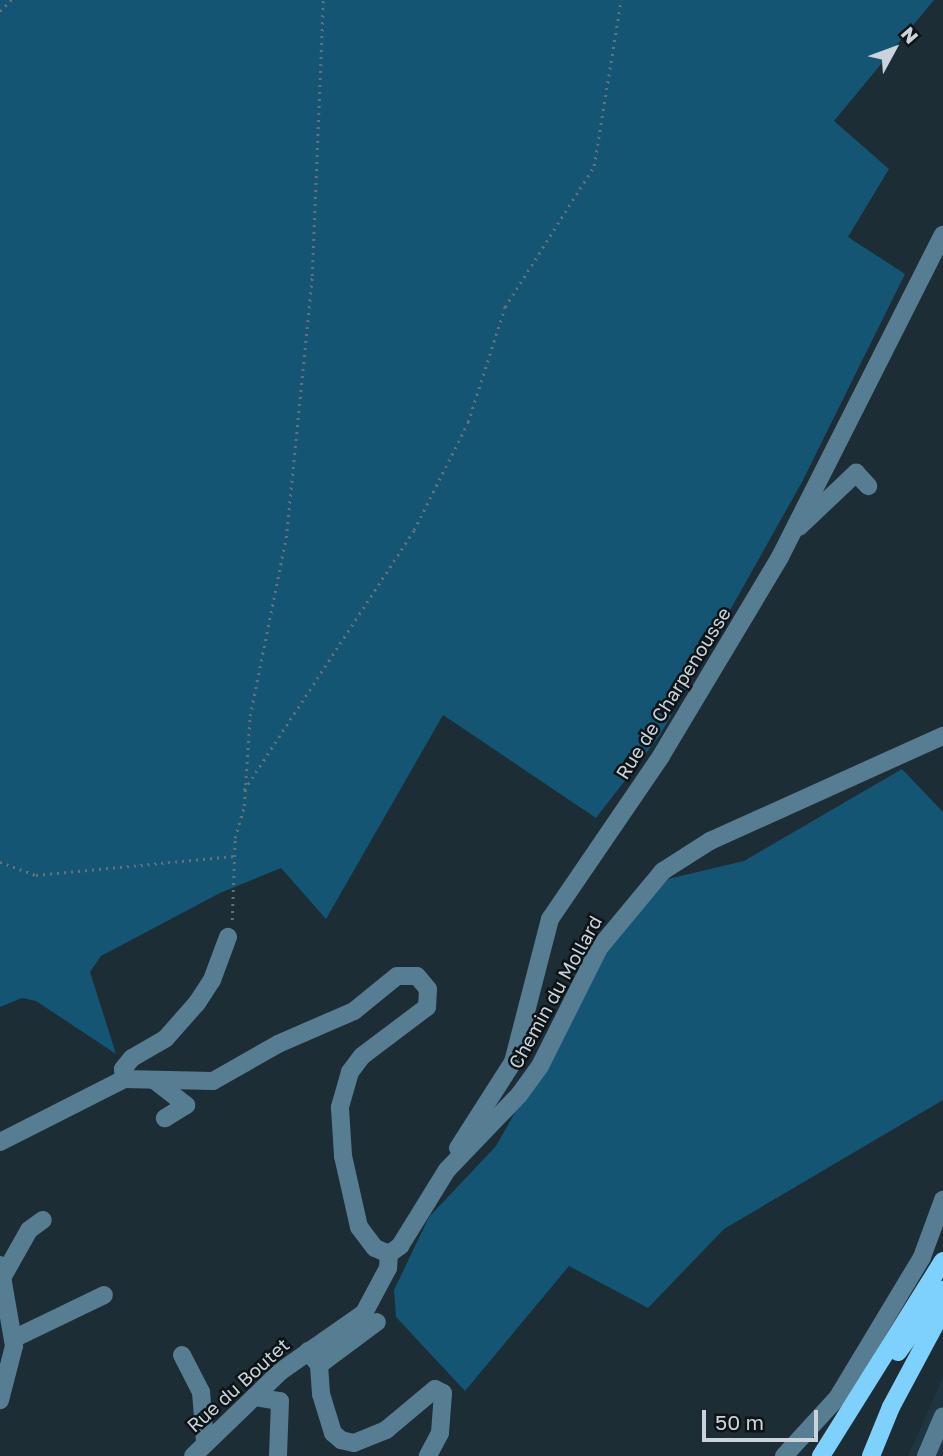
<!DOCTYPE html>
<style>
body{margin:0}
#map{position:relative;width:943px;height:1456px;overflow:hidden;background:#1d2d35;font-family:"Golos Text",sans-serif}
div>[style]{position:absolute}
.built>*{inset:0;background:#1f3642}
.green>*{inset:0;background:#135573}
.path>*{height:2.5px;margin-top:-1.25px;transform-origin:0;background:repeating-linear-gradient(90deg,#647178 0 2px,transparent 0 7px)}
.minor>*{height:18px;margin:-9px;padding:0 9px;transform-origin:9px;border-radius:9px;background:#577d92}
.major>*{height:18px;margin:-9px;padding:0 9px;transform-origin:9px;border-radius:9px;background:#7fd1fd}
span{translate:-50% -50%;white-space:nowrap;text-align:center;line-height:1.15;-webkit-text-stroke:5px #0d1418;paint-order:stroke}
.street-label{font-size:19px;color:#cad3d9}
.north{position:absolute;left:859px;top:14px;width:70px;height:70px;-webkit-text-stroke:5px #0d1418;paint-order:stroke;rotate:49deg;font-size:19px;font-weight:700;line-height:28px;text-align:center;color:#cad3d9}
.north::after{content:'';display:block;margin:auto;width:24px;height:32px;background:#cad3d9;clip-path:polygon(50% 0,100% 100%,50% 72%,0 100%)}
.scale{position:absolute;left:702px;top:1410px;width:116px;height:32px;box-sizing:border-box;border:4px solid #cad3d9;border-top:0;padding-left:9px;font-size:21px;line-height:24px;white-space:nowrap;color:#cad3d9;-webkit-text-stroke:5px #0d1418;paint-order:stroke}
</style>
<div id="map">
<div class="built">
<div style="clip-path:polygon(943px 1377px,943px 1456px,908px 1456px)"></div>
</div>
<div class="green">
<div style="clip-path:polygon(0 0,934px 0,834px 121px,889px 169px,848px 237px,905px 274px,802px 482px,660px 735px,596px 818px,443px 715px,326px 919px,281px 868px,220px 893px,101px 956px,90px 972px,116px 1054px,36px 1001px,22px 998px,0 1007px)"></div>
<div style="clip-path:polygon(902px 769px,943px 812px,943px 1100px,724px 1229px,648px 1308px,569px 1266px,465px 1391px,396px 1317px,394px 1290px,429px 1217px,496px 1146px,610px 944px,668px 879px,744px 861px)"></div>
</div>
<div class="path">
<div style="left:0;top:11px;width:16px;rotate:-45deg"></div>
<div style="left:244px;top:790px;width:311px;rotate:-56.8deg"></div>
<div style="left:414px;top:530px;width:121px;rotate:-63.4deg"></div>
<div style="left:468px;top:422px;width:121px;rotate:-72.2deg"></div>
<div style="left:505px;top:307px;width:167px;rotate:-57.7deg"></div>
<div style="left:594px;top:166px;width:168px;rotate:-80.8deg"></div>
<div style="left:0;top:862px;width:38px;rotate:20deg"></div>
<div style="left:36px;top:875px;width:199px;rotate:-5.5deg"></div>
<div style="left:232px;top:920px;width:82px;rotate:-87.9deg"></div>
<div style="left:235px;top:838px;width:33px;rotate:-74deg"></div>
<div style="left:244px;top:806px;width:90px;rotate:-86.2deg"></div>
<div style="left:250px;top:716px;width:182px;rotate:-78.6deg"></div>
<div style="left:286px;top:538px;width:263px;rotate:-84.3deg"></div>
<div style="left:312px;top:276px;width:276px;rotate:-87.7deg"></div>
</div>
<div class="minor">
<div style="left:799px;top:527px;width:79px;rotate:-43.5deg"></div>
<div style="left:856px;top:473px;width:18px;rotate:47deg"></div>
<div style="left:124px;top:1079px;width:10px;rotate:-96deg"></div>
<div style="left:123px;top:1069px;width:14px;rotate:-51deg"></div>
<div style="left:132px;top:1058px;width:39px;rotate:-30deg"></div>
<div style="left:166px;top:1038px;width:47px;rotate:-48.5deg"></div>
<div style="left:197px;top:1003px;width:27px;rotate:-57deg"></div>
<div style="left:212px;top:980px;width:46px;rotate:-69.6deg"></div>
<div style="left:154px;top:1080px;width:41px;rotate:38deg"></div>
<div style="left:186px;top:1105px;width:25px;rotate:148deg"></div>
<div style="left:0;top:1142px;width:139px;rotate:-26.9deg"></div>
<div style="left:124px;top:1079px;width:89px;rotate:1.3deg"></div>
<div style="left:213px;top:1081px;width:75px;rotate:-29.6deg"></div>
<div style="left:278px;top:1044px;width:83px;rotate:-23.5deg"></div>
<div style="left:354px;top:1011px;width:55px;rotate:-39.1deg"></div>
<div style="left:397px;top:976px;width:20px"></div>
<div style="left:417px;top:976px;width:17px;rotate:50deg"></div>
<div style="left:428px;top:989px;width:18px;rotate:93deg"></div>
<div style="left:427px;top:1007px;width:81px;rotate:143deg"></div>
<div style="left:362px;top:1056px;width:20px;rotate:127deg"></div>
<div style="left:350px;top:1072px;width:37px;rotate:106deg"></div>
<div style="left:340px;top:1108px;width:48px;rotate:86.4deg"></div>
<div style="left:343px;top:1156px;width:73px;rotate:77.3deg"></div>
<div style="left:359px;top:1227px;width:26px;rotate:53deg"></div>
<div style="left:375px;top:1248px;width:15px;rotate:23deg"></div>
<div style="left:389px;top:1254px;width:14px;rotate:-36deg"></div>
<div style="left:400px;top:1246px;width:89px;rotate:-58.3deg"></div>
<div style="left:447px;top:1170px;width:104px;rotate:-46.2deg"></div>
<div style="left:519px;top:1095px;width:36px;rotate:-54deg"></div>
<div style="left:540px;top:1066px;width:132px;rotate:-63.4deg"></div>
<div style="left:599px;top:948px;width:100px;rotate:-50.3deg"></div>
<div style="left:663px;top:871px;width:56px;rotate:-32.6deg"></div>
<div style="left:710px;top:841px;width:256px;rotate:-24.3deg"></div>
<div style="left:458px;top:1148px;width:102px;rotate:-57.4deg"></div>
<div style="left:513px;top:1062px;width:148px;rotate:-75.5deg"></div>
<div style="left:550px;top:919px;width:197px;rotate:-55.7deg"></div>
<div style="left:661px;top:756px;width:232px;rotate:-59.1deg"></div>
<div style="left:780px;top:557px;width:361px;rotate:-63.2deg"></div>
<div style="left:0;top:1265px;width:82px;rotate:80.2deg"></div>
<div style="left:14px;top:1346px;width:56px;rotate:104.5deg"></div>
<div style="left:2px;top:1278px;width:55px;rotate:-60.6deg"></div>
<div style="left:29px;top:1230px;width:17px;rotate:-36deg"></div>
<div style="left:13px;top:1339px;width:101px;rotate:-25.8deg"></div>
<div style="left:308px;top:1351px;width:18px;rotate:52deg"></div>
<div style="left:319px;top:1365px;width:29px;rotate:86deg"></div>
<div style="left:321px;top:1394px;width:41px;rotate:72.9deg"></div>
<div style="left:333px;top:1433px;width:11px;rotate:41deg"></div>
<div style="left:341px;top:1440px;width:13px;rotate:13deg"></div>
<div style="left:354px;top:1443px;width:35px;rotate:-22deg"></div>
<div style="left:386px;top:1430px;width:64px;rotate:-39.9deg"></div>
<div style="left:435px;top:1389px;width:9px;rotate:27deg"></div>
<div style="left:443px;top:1393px;width:40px;rotate:94.3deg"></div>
<div style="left:440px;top:1433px;width:26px;rotate:118deg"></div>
<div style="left:182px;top:1355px;width:42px;rotate:62.8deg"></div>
<div style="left:201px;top:1392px;width:50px;rotate:85.4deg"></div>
<div style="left:319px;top:1365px;width:72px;rotate:-36.6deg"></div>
<div style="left:254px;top:1397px;width:26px;rotate:9deg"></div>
<div style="left:280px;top:1401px;width:55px;rotate:92.1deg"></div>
<div style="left:193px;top:1456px;width:122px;rotate:-44deg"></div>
<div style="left:281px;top:1371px;width:101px;rotate:-34.9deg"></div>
<div style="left:364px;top:1313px;width:51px;rotate:-61.9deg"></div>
<div style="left:388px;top:1268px;width:14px;rotate:-86deg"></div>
<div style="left:784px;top:1456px;width:80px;rotate:-47.5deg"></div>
<div style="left:838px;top:1397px;width:163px;rotate:-59deg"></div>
<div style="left:922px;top:1257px;width:61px;rotate:-69.8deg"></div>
<div style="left:926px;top:1456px;width:43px;rotate:-67deg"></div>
</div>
<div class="major">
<div style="left:898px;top:1352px;width:77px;rotate:-54deg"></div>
<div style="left:821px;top:1456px;width:230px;rotate:-58deg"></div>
<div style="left:871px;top:1456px;width:53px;rotate:-67.8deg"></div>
<div style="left:891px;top:1407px;width:110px;rotate:-61.8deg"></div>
</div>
<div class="street-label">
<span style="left:673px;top:693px;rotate:-58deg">Rue de Charpenousse</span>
<span style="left:555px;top:992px;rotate:-61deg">Chemin du Mollard</span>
<span style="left:238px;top:1385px;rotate:-42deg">Rue du Boutet</span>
</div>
<div class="north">N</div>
<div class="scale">50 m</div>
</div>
